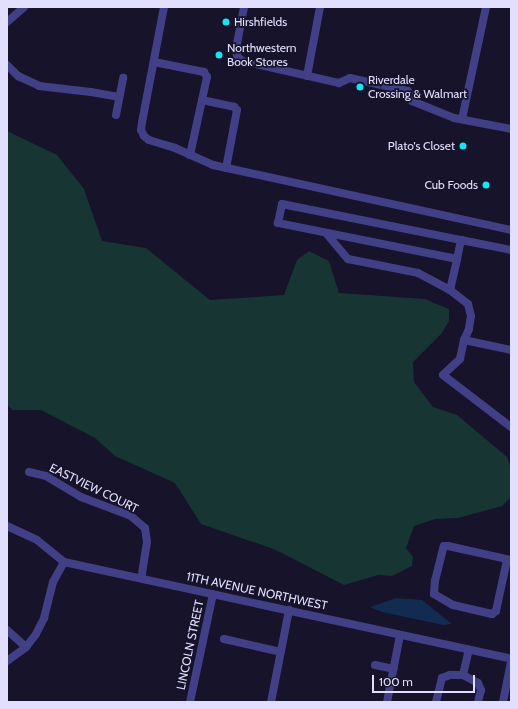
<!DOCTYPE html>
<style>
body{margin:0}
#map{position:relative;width:518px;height:709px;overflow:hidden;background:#16132b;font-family:Cabin,sans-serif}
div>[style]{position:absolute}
.green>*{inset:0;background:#163533}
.water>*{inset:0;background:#122b50}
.minor>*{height:8px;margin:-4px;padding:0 4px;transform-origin:4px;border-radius:4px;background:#414087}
.dots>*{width:11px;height:11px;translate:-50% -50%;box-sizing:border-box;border:2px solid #16132b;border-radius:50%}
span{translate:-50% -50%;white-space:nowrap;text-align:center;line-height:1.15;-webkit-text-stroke:3.5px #16132b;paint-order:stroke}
.poi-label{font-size:12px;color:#e1dffd}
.left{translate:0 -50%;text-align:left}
.right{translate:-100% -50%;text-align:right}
.street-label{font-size:12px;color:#e1dffd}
.frame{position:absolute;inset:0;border:8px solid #e1dffd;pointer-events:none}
.scale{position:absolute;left:372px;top:675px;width:103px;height:18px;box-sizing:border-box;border:2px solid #e1dffd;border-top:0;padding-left:5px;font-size:12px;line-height:14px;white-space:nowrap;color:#e1dffd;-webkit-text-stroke:3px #16132b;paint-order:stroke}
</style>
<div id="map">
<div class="green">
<div style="clip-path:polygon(7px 131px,57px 155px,84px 189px,102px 241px,146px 248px,210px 300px,284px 295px,297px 260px,309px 251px,329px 261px,339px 293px,425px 299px,449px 309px,449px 321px,442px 333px,413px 362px,414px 382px,433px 407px,457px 415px,507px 457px,511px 469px,511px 497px,502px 506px,458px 518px,435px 519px,414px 526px,406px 548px,413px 557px,412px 566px,392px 576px,378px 575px,344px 585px,276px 550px,201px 524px,175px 483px,115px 456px,95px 438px,41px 410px,12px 410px,7px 404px)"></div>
</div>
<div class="water">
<div style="clip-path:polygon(396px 598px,422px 600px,452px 624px,443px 625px,382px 612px,370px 607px)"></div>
</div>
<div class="minor">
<div style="left:164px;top:7px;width:117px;rotate:100.8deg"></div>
<div style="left:142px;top:122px;width:8px;rotate:97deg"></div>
<div style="left:141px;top:130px;width:7px;rotate:63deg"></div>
<div style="left:144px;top:136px;width:6px;rotate:39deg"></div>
<div style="left:149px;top:140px;width:27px;rotate:17deg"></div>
<div style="left:175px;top:148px;width:42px;rotate:24.1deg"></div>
<div style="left:213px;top:165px;width:305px;rotate:12.3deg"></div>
<div style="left:244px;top:7px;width:43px;rotate:100.8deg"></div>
<div style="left:236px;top:49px;width:7px;rotate:82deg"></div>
<div style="left:237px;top:56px;width:7px;rotate:45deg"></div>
<div style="left:242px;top:61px;width:99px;rotate:12.8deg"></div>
<div style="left:339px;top:83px;width:12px;rotate:-24deg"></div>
<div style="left:350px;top:78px;width:59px;rotate:12.6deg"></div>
<div style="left:408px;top:91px;width:11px;rotate:68deg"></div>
<div style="left:412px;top:101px;width:45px;rotate:22deg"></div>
<div style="left:454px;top:118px;width:58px;rotate:10.9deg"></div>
<div style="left:7px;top:22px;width:23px;rotate:-41deg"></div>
<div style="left:154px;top:62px;width:51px;rotate:11.3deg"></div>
<div style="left:204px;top:72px;width:6px;rotate:59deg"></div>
<div style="left:207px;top:77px;width:80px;rotate:102.3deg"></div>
<div style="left:7px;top:65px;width:16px;rotate:45deg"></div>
<div style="left:18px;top:76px;width:23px;rotate:25deg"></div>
<div style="left:39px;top:86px;width:52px;rotate:6.6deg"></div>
<div style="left:91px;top:92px;width:28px;rotate:10deg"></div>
<div style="left:307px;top:76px;width:70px;rotate:-79.3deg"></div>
<div style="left:202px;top:100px;width:33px;rotate:12deg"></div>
<div style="left:234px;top:107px;width:4px;rotate:45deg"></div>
<div style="left:237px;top:110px;width:59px;rotate:100.7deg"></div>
<div style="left:116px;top:115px;width:38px;rotate:-79deg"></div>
<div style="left:462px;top:119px;width:115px;rotate:-77.9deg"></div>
<div style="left:326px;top:233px;width:34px;rotate:50deg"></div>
<div style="left:348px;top:259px;width:71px;rotate:11.3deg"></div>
<div style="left:418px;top:273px;width:36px;rotate:28deg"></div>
<div style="left:450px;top:290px;width:32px;rotate:-77deg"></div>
<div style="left:461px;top:240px;width:19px;rotate:102deg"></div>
<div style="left:457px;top:259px;width:183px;rotate:-168.6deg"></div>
<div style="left:278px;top:223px;width:19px;rotate:-78deg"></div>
<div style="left:282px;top:204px;width:183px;rotate:11.4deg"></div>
<div style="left:461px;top:240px;width:51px;rotate:11.3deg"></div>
<div style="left:450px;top:290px;width:23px;rotate:38deg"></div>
<div style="left:468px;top:304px;width:12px;rotate:76deg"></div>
<div style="left:471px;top:316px;width:13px;rotate:99deg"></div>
<div style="left:469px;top:329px;width:12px;rotate:114deg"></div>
<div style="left:464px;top:340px;width:19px;rotate:102deg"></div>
<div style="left:460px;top:359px;width:23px;rotate:137deg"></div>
<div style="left:443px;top:375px;width:86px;rotate:37.4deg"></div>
<div style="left:464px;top:340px;width:48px;rotate:12deg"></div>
<div style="left:29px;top:472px;width:17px;rotate:13deg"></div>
<div style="left:46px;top:476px;width:41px;rotate:31deg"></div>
<div style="left:81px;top:497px;width:53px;rotate:20.8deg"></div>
<div style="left:131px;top:516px;width:18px;rotate:41deg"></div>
<div style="left:145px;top:528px;width:14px;rotate:82deg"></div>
<div style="left:147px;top:542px;width:36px;rotate:99deg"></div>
<div style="left:7px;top:526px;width:33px;rotate:25deg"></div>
<div style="left:37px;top:540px;width:35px;rotate:39deg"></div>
<div style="left:64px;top:562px;width:457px;rotate:12.2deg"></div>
<div style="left:507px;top:560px;width:52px;rotate:102.2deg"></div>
<div style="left:496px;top:611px;width:5px;rotate:143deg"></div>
<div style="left:492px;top:614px;width:40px;rotate:-167deg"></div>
<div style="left:453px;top:605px;width:22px;rotate:-150deg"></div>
<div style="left:434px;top:594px;width:13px;rotate:-86deg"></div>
<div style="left:435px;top:581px;width:36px;rotate:-76deg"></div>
<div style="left:444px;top:546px;width:4px"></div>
<div style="left:448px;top:546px;width:65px;rotate:12.5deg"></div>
<div style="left:7px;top:630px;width:25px;rotate:42deg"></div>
<div style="left:224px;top:639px;width:58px;rotate:12.8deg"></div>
<div style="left:7px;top:661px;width:24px;rotate:-36deg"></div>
<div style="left:26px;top:647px;width:16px;rotate:-52deg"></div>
<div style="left:36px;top:634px;width:18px;rotate:-63deg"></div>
<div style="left:44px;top:618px;width:37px;rotate:-76deg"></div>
<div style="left:53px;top:582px;width:23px;rotate:-61deg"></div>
<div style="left:375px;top:665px;width:19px;rotate:12deg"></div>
<div style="left:463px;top:675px;width:26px;rotate:-77deg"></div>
<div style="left:190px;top:702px;width:110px;rotate:-78deg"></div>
<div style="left:271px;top:702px;width:94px;rotate:-78.9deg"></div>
<div style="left:387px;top:702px;width:68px;rotate:-79deg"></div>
<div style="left:436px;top:702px;width:25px;rotate:-76deg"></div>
<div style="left:442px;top:678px;width:9px;rotate:-21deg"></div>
<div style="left:450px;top:675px;width:13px"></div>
<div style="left:463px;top:675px;width:17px;rotate:28deg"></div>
<div style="left:478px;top:683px;width:8px;rotate:67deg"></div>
<div style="left:481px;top:690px;width:12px;rotate:104deg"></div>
<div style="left:503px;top:702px;width:41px;rotate:-78.7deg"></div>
</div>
<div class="dots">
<div style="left:226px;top:22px;background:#15e4f3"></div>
<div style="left:219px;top:55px;background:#15e4f3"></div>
<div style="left:360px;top:87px;background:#15e4f3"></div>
<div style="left:463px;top:146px;background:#15e4f3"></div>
<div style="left:486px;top:185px;background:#15e4f3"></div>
</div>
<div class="poi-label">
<span class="left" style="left:234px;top:22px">Hirshfields</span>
<span class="left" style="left:227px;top:55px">Northwestern<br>Book Stores</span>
<span class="left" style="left:368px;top:87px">Riverdale<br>Crossing &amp; Walmart</span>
<span class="right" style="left:455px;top:146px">Plato's Closet</span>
<span class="right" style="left:478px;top:185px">Cub Foods</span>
</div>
<div class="street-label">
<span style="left:94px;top:488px;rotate:26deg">EASTVIEW COURT</span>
<span style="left:257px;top:591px;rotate:12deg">11TH AVENUE NORTHWEST</span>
<span style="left:190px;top:645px;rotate:-78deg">LINCOLN STREET</span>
</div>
<div class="frame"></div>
<div class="scale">100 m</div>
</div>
